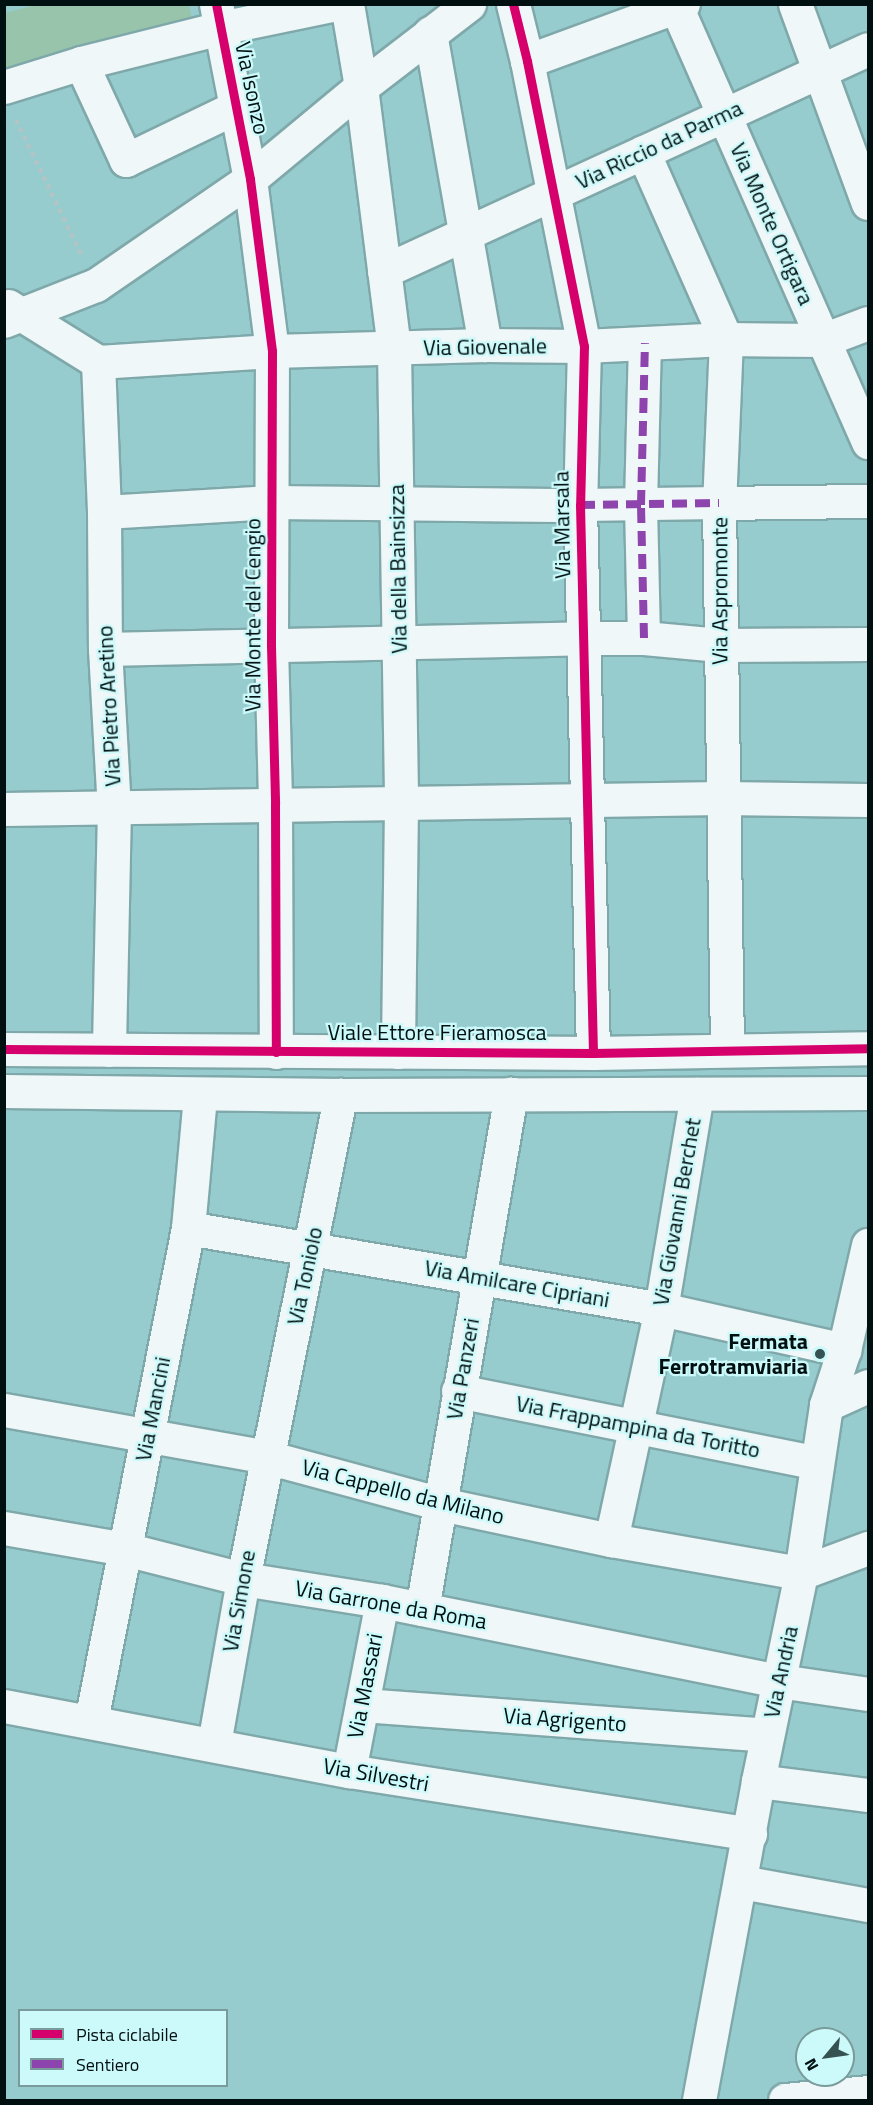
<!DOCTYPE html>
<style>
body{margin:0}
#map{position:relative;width:873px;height:2105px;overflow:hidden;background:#97ccce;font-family:"Titillium Web",sans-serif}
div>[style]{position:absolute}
.green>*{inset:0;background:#98c4ab}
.path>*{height:4px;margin-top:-2px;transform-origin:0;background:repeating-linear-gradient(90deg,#b4c3c4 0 4.5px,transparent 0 9px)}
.roads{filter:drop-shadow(2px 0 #7fa8aa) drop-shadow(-2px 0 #7fa8aa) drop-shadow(0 2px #7fa8aa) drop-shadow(0 -2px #7fa8aa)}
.pedestrian>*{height:32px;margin:-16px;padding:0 16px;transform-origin:16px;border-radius:16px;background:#eff7f8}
.minor>*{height:33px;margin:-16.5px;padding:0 16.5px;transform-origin:16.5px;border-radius:16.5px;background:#eff7f8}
.secondary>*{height:33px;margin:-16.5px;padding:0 16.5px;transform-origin:16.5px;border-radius:16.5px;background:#eff7f8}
.quiet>*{height:8px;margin-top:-4px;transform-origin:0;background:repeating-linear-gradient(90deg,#8e44ad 0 15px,transparent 0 23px)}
.cycleway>*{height:9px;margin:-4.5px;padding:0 4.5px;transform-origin:4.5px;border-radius:4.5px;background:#d6006c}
.dots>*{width:16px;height:16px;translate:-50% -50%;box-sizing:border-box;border:3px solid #ccf9fa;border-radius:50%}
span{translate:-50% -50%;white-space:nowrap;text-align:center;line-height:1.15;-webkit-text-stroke:4.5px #ccf9fa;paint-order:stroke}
.street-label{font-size:22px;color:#000f10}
.poi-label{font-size:22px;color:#000f10;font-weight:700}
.right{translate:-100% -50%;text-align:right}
.frame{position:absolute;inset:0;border:6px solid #000f10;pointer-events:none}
.legend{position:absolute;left:18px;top:2009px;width:210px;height:78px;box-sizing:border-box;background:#ccf9fa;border:2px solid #7a9b9c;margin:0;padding:8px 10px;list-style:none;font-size:18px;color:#000f10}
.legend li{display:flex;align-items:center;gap:12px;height:30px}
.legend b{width:30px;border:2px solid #7a9b9c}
.north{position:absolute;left:795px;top:2027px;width:60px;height:60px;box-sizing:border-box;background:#ccf9fa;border:2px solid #7a9b9c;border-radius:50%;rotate:241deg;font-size:16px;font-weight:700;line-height:24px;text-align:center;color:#000f10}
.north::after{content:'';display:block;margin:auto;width:21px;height:27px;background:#355152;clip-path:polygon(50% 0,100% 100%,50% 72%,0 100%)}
</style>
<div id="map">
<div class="green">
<div style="clip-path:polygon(36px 5px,189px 5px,192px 20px,5px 72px,5px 13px)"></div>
</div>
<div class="path">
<div style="left:16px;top:120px;width:149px;rotate:64.1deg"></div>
</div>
<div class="roads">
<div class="pedestrian">
<div style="left:580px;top:505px;width:139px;rotate:-0.8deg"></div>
<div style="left:644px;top:638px;width:133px;rotate:-91.3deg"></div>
<div style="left:641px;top:505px;width:162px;rotate:-88.6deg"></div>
</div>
<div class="minor">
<div style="left:216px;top:4px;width:178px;rotate:79deg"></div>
<div style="left:250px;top:179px;width:173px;rotate:82.7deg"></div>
<div style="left:272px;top:351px;width:295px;rotate:90.2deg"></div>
<div style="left:271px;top:646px;width:158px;rotate:88.5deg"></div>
<div style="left:275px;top:804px;width:248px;rotate:89.8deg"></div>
<div style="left:347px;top:4px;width:84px;rotate:80.4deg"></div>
<div style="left:361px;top:87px;width:264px;rotate:82.8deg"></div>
<div style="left:394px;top:349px;width:454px;rotate:89.1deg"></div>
<div style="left:401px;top:803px;width:249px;rotate:90.7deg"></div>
<div style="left:513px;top:4px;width:59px;rotate:76.2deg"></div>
<div style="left:527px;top:61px;width:291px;rotate:78.7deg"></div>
<div style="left:584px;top:346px;width:159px;rotate:91.4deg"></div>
<div style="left:580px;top:505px;width:548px;rotate:88.64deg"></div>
<div style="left:675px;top:4px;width:479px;rotate:66.2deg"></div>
<div style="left:795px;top:4px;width:212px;rotate:69.9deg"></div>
<div style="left:430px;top:33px;width:317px;rotate:80deg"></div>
<div style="left:527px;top:61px;width:166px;rotate:-20.1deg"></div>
<div style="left:81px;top:63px;width:107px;rotate:65.1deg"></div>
<div style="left:126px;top:160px;width:122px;rotate:-25.7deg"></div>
<div style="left:4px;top:87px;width:81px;rotate:-17.3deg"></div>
<div style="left:81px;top:63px;width:143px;rotate:-14.1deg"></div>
<div style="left:220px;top:28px;width:118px;rotate:-11.7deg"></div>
<div style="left:643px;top:152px;width:205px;rotate:66.1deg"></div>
<div style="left:726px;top:339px;width:164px;rotate:92.4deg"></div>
<div style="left:719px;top:503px;width:545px;rotate:89.16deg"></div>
<div style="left:384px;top:271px;width:532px;rotate:-24.64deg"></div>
<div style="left:8px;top:306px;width:106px;rotate:31.9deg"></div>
<div style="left:4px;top:321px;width:99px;rotate:-21.4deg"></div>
<div style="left:96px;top:285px;width:187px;rotate:-34.5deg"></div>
<div style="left:250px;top:179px;width:144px;rotate:-39.7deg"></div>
<div style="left:361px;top:87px;width:136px;rotate:-37.5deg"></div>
<div style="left:98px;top:362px;width:174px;rotate:-3.6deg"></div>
<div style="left:272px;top:351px;width:213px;rotate:-1.6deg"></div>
<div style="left:485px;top:345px;width:99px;rotate:0.6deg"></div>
<div style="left:584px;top:346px;width:142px;rotate:-2.8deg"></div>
<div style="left:726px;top:339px;width:97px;rotate:0.6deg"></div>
<div style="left:823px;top:340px;width:48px;rotate:-20.7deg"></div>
<div style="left:98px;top:362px;width:150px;rotate:87.7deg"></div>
<div style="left:104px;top:512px;width:137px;rotate:89.6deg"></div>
<div style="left:105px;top:649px;width:159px;rotate:86.8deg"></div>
<div style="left:114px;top:808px;width:242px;rotate:91.2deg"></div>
<div style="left:719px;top:503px;width:149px;rotate:-0.8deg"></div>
<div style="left:104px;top:512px;width:168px;rotate:-3.4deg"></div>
<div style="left:272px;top:502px;width:308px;rotate:0.6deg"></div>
<div style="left:105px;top:649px;width:479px;rotate:-1.3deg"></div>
<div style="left:584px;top:638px;width:60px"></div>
<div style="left:644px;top:638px;width:76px;rotate:5.3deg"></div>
<div style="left:720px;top:645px;width:148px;rotate:-0.4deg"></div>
<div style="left:4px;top:809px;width:718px;rotate:-0.88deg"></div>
<div style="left:722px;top:798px;width:146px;rotate:0.8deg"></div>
<div style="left:188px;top:1228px;width:480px;rotate:9.7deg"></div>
<div style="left:661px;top:1309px;width:188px;rotate:12.6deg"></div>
<div style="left:458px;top:1391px;width:366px;rotate:11.3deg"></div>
<div style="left:826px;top:1405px;width:46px;rotate:-24.3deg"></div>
<div style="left:4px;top:1410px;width:267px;rotate:10.1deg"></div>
<div style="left:267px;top:1457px;width:180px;rotate:15.1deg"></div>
<div style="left:441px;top:1504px;width:174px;rotate:12deg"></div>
<div style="left:611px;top:1540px;width:193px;rotate:9.9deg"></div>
<div style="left:801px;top:1573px;width:72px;rotate:-20.5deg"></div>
<div style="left:4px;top:1528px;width:123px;rotate:9.8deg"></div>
<div style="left:125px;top:1549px;width:122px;rotate:14.3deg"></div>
<div style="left:243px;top:1579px;width:141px;rotate:9deg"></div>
<div style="left:382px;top:1601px;width:405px;rotate:11.4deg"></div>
<div style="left:779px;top:1681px;width:90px;rotate:8.3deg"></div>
<div style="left:611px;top:1540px;width:236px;rotate:-77.8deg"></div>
<div style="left:661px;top:1309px;width:218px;rotate:-80.5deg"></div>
<div style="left:422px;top:1609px;width:523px;rotate:-80.2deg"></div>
<div style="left:362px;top:1705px;width:406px;rotate:4.2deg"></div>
<div style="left:4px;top:1706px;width:351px;rotate:10.7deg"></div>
<div style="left:349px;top:1771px;width:406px;rotate:8.9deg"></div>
<div style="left:91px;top:1721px;width:502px;rotate:-78.87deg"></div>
<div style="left:188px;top:1228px;width:134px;rotate:-84.8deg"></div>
<div style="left:214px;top:1744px;width:168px;rotate:-80deg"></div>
<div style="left:243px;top:1579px;width:494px;rotate:-78.6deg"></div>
<div style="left:349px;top:1771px;width:173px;rotate:-79deg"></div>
<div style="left:758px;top:1781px;width:111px;rotate:7.3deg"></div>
<div style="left:741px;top:1882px;width:129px;rotate:10.3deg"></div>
<div style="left:785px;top:2100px;width:83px;rotate:-5.5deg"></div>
</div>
<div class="secondary">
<div style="left:4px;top:1049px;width:589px;rotate:0.39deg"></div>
<div style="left:593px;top:1053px;width:275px;rotate:-1deg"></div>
<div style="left:4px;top:1091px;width:337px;rotate:0.7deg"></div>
<div style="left:341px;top:1095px;width:527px;rotate:-0.22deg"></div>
<div style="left:699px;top:2100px;width:324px;rotate:-79.5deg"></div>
<div style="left:758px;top:1781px;width:212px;rotate:-78.3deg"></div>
<div style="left:801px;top:1573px;width:170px;rotate:-81.5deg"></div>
<div style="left:826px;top:1405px;width:58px;rotate:-71.9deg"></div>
<div style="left:844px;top:1350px;width:108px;rotate:-77.1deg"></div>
</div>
</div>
<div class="quiet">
<div style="left:580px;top:505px;width:139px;rotate:-0.8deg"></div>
<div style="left:644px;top:638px;width:133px;rotate:-91.3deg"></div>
<div style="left:641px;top:505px;width:162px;rotate:-88.6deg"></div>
</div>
<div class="cycleway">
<div style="left:216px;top:4px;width:178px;rotate:79deg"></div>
<div style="left:250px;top:179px;width:173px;rotate:82.7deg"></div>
<div style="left:272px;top:351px;width:295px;rotate:90.2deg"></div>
<div style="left:271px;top:646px;width:158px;rotate:88.5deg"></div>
<div style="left:275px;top:804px;width:248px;rotate:89.8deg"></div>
<div style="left:513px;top:4px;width:59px;rotate:76.2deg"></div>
<div style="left:527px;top:61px;width:291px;rotate:78.7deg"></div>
<div style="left:584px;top:346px;width:159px;rotate:91.4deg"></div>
<div style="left:580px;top:505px;width:548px;rotate:88.64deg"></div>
<div style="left:4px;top:1049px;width:589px;rotate:0.39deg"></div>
<div style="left:593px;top:1053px;width:275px;rotate:-1deg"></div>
</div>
<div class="dots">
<div style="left:820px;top:1354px;background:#355152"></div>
</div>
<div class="street-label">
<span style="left:252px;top:88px;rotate:78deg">Via Isonzo</span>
<span style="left:659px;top:145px;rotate:-25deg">Via Riccio da Parma</span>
<span style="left:772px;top:224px;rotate:66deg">Via Monte Ortigara</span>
<span style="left:485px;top:347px;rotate:-1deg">Via Giovenale</span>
<span style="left:562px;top:525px;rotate:-91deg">Via Marsala</span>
<span style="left:398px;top:569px;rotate:-91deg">Via della Bainsizza</span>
<span style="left:720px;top:591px;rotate:-90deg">Via Aspromonte</span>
<span style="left:253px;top:615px;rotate:-90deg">Via Monte del Cengio</span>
<span style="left:109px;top:706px;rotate:-93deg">Via Pietro Aretino</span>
<span style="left:437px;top:1033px">Viale Ettore Fieramosca</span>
<span style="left:677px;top:1212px;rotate:-80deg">Via Giovanni Berchet</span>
<span style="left:305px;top:1276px;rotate:-78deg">Via Toniolo</span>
<span style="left:517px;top:1284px;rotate:10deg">Via Amilcare Cipriani</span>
<span style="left:463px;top:1369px;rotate:-80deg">Via Panzeri</span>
<span style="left:153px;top:1409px;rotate:-79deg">Via Mancini</span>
<span style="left:638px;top:1427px;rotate:11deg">Via Frappampina da Toritto</span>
<span style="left:403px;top:1492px;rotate:14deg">Via Cappello da Milano</span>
<span style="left:239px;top:1601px;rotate:-80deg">Via Simone</span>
<span style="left:391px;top:1605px;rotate:10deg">Via Garrone da Roma</span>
<span style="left:781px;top:1672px;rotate:-78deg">Via Andria</span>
<span style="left:365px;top:1686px;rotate:-79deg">Via Massari</span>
<span style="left:565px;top:1720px;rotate:4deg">Via Agrigento</span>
<span style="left:376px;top:1775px;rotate:10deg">Via Silvestri</span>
</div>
<div class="poi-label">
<span class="right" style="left:808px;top:1354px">Fermata<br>Ferrotramviaria</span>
</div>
<div class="frame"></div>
<ul class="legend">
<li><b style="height:8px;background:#d6006c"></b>Pista ciclabile</li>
<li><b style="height:8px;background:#8e44ad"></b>Sentiero</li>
</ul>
<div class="north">N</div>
</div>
